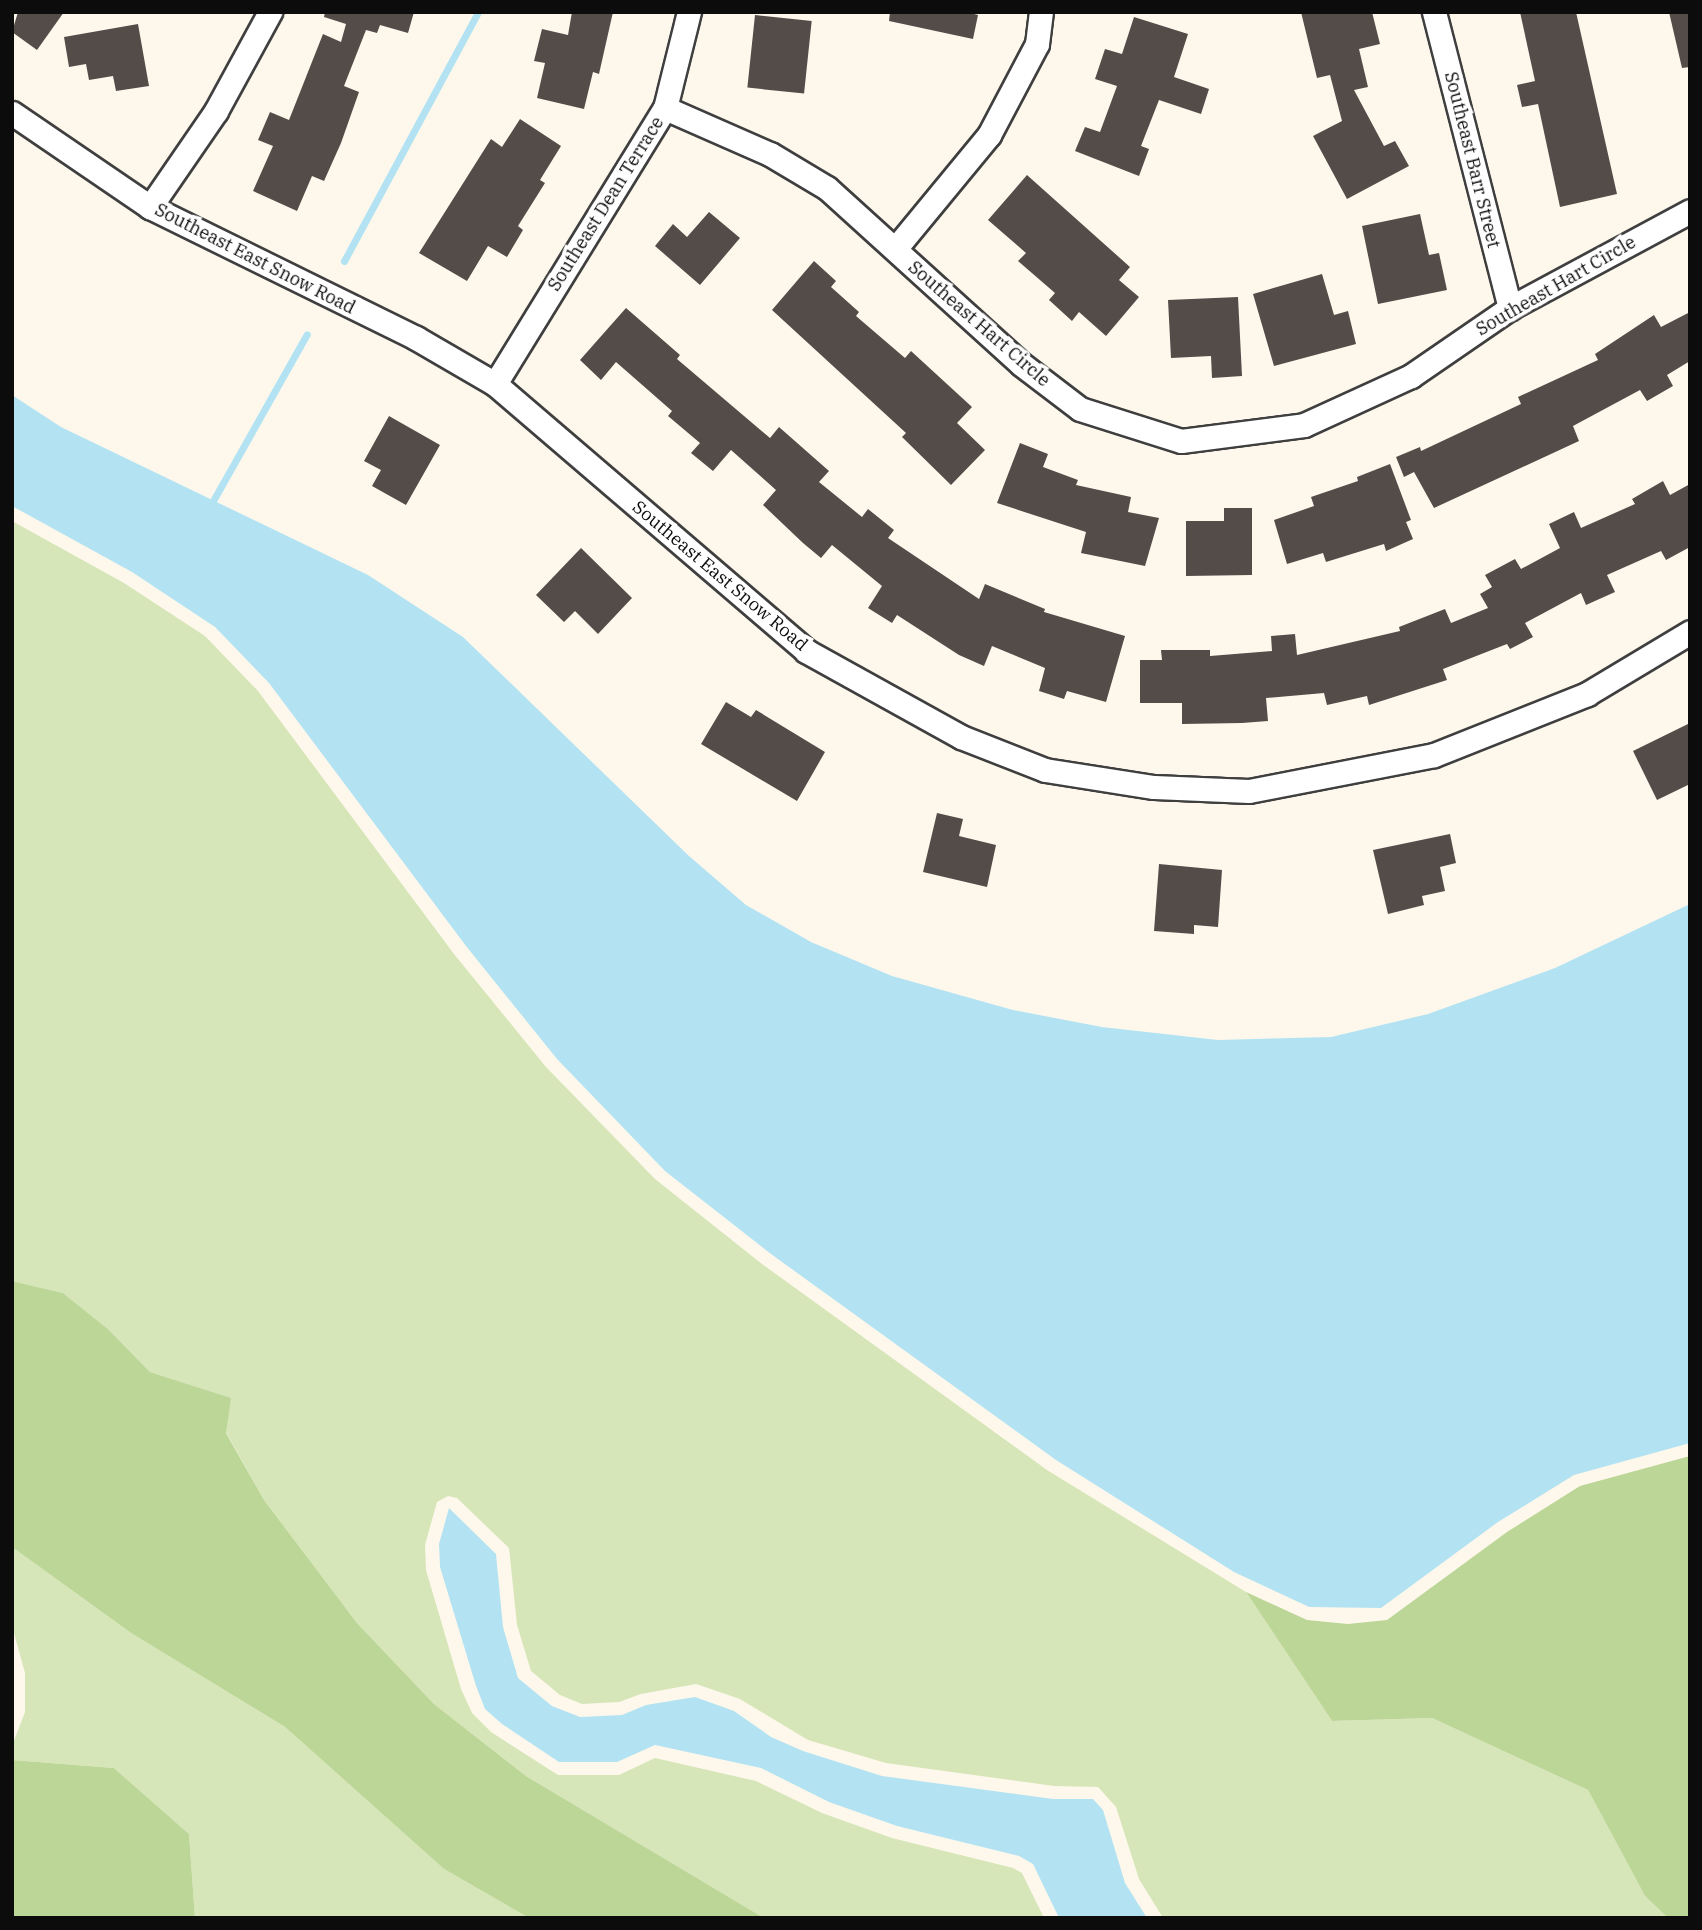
<!DOCTYPE html>
<style>
body{margin:0}
#map{position:relative;width:1702px;height:1930px;overflow:hidden;background:#fef8ec;font-family:"IBM Plex Serif",serif}
div>[style]{position:absolute}
.green>*{inset:0;background:#d6e6b8}
.forest>*{inset:0;background:#bcd698}
.water>*{inset:0;background:#b3e3f2}
.stream>*{height:7px;margin:-3.5px;padding:0 3.5px;transform-origin:3.5px;border-radius:3.5px;background:#b3e3f2}
.building>*{inset:0;background:#544c49;transform-origin:0 0}
.roads{filter:drop-shadow(2px 0 #3f3f3f) drop-shadow(-2px 0 #3f3f3f) drop-shadow(0 2px #3f3f3f) drop-shadow(0 -2px #3f3f3f)}
.street>*{height:23px;margin:-11.5px;padding:0 11.5px;transform-origin:11.5px;border-radius:11.5px;background:#fff}
span{translate:-50% -50%;white-space:nowrap;text-align:center;line-height:1.15;-webkit-text-stroke:7px #fff;paint-order:stroke}
.street-label{font-size:18px;color:#0c0c0c}
.frame{position:absolute;inset:0;border:14px solid #0c0c0c;pointer-events:none}
</style>
<div id="map">
<div class="green">
<div style="clip-path:polygon(12px 521px,124px 583px,205px 636px,258px 691px,454px 954px,546px 1067px,655px 1179px,762px 1264px,1047px 1470px,1246px 1592px,1332px 1721px,1432px 1718px,1588px 1790px,1645px 1896px,1668px 1918px,1163px 1918px,1139px 1879px,1116px 1807px,1098px 1787px,1054px 1786px,886px 1763px,808px 1740px,740px 1699px,696px 1684px,641px 1694px,619px 1702px,582px 1704px,560px 1695px,531px 1671px,517px 1625px,509px 1548px,457px 1498px,448px 1496px,437px 1502px,425px 1545px,426px 1570px,461px 1689px,472px 1713px,491px 1732px,558px 1775px,619px 1775px,655px 1758px,756px 1781px,822px 1813px,892px 1838px,1013px 1868px,1022px 1873px,1044px 1918px,764px 1918px,526px 1776px,434px 1704px,357px 1623px,264px 1500px,226px 1432px,230px 1398px,150px 1372px,108px 1329px,63px 1293px,12px 1281px)"></div>
<div style="clip-path:polygon(12px 1547px,131px 1633px,285px 1727px,444px 1869px,529px 1918px,195px 1918px,189px 1834px,114px 1768px,12px 1760px,12px 1746px,25px 1712px,25px 1673px,12px 1626px)"></div>
</div>
<div class="forest">
<div style="clip-path:polygon(12px 1281px,63px 1293px,108px 1329px,150px 1372px,231px 1398px,226px 1433px,264px 1500px,357px 1623px,434px 1704px,526px 1776px,764px 1918px,529px 1918px,444px 1869px,285px 1727px,131px 1633px,12px 1547px)"></div>
<div style="clip-path:polygon(1690px 1456px,1690px 1918px,1668px 1918px,1645px 1896px,1588px 1790px,1432px 1718px,1332px 1721px,1246px 1592px,1307px 1620px,1348px 1624px,1387px 1620px,1507px 1532px,1580px 1486px)"></div>
<div style="clip-path:polygon(12px 1760px,114px 1768px,189px 1834px,195px 1918px,12px 1918px)"></div>
</div>
<div class="water">
<div style="clip-path:polygon(12px 395px,61px 427px,368px 575px,463px 637px,689px 856px,746px 905px,811px 942px,892px 976px,1013px 1010px,1102px 1027px,1218px 1040px,1331px 1037px,1428px 1014px,1555px 968px,1690px 904px,1690px 1443px,1574px 1475px,1498px 1522px,1381px 1608px,1309px 1607px,1234px 1572px,1056px 1460px,771px 1254px,665px 1171px,557px 1059px,466px 946px,269px 683px,215px 627px,132px 572px,12px 506px)"></div>
<div style="clip-path:polygon(449px 1508px,496px 1554px,503px 1627px,518px 1678px,552px 1706px,580px 1717px,622px 1715px,646px 1705px,695px 1697px,734px 1711px,771px 1737px,803px 1751px,882px 1776px,1053px 1799px,1093px 1799px,1103px 1810px,1125px 1883px,1147px 1918px,1059px 1918px,1033px 1864px,1019px 1856px,897px 1826px,829px 1802px,761px 1768px,655px 1745px,617px 1762px,559px 1762px,502px 1724px,485px 1709px,476px 1686px,440px 1567px,439px 1544px)"></div>
</div>
<div class="stream">
<div style="left:344px;top:261px;width:283px;rotate:-61.7deg"></div>
<div style="left:214px;top:499px;width:189px;rotate:-60.6deg"></div>
</div>
<div class="building">
<div style="clip-path:polygon(18px 12px,64px 12px,37px 50px,12px 32px)"></div>
<div style="clip-path:polygon(325px 12px,414px 12px,408px 33px,380px 25px,377px 33px,366px 30px,344px 86px,359px 92px,341px 143px,324px 181px,312px 176px,297px 211px,253px 191px,273px 146px,258px 140px,270px 112px,289px 120px,323px 34px,341px 42px,346px 24px,324px 17px)"></div>
<div style="clip-path:polygon(572px 12px,613px 12px,599px 74px,593px 72px,584px 109px,537px 98px,545px 63px,534px 61px,542px 29px,568px 35px)"></div>
<div style="clip-path:polygon(890px 12px,966px 12px,978px 15px,973px 39px,889px 21px)"></div>
<div style="clip-path:polygon(1301px 12px,1372px 12px,1380px 44px,1359px 49px,1368px 87px,1354px 90px,1384px 146px,1395px 141px,1409px 166px,1347px 199px,1313px 136px,1342px 121px,1330px 75px,1317px 78px)"></div>
<div style="clip-path:polygon(1520px 12px,1576px 12px,1617px 194px,1560px 207px,1538px 104px,1522px 107px,1517px 85px,1535px 81px)"></div>
<div style="clip-path:polygon(1669px 12px,1690px 12px,1690px 67px,1682px 68px)"></div>
<div style="left:755px;top:15px;width:57px;height:73px;rotate:6deg"></div>
<div style="clip-path:polygon(1134px 17px,1188px 34px,1174px 77px,1209px 89px,1201px 114px,1159px 100px,1141px 146px,1149px 149px,1139px 176px,1075px 151px,1085px 127px,1100px 132px,1117px 86px,1095px 79px,1105px 49px,1122px 54px)"></div>
<div style="clip-path:polygon(138px 24px,149px 86px,116px 91px,113px 76px,89px 80px,86px 64px,69px 67px,64px 37px)"></div>
<div style="clip-path:polygon(520px 119px,561px 146px,540px 180px,545px 183px,518px 226px,523px 230px,507px 257px,488px 246px,467px 281px,419px 253px,491px 139px,502px 147px)"></div>
<div style="clip-path:polygon(1027px 175px,1130px 267px,1119px 280px,1139px 297px,1106px 336px,1079px 312px,1072px 321px,1049px 300px,1055px 293px,1018px 261px,1026px 253px,988px 220px)"></div>
<div style="clip-path:polygon(709px 212px,740px 238px,700px 285px,655px 246px,673px 224px,687px 237px)"></div>
<div style="clip-path:polygon(1420px 214px,1429px 255px,1439px 253px,1447px 290px,1378px 304px,1362px 226px)"></div>
<div style="clip-path:polygon(814px 261px,836px 281px,831px 287px,859px 312px,856px 316px,905px 358px,911px 351px,972px 407px,957px 423px,985px 450px,951px 485px,902px 437px,906px 433px,772px 310px)"></div>
<div style="clip-path:polygon(1322px 274px,1334px 315px,1348px 311px,1356px 344px,1274px 366px,1253px 294px)"></div>
<div style="clip-path:polygon(1238px 297px,1242px 376px,1212px 378px,1211px 356px,1171px 358px,1168px 300px)"></div>
<div style="clip-path:polygon(626px 308px,680px 355px,677px 359px,770px 438px,779px 427px,829px 471px,819px 482px,862px 517px,868px 509px,894px 530px,888px 538px,979px 599px,985px 584px,1045px 609px,1044px 612px,1125px 636px,1106px 702px,1067px 691px,1064px 699px,1039px 691px,1045px 668px,992px 646px,984px 666px,959px 655px,897px 615px,892px 623px,868px 608px,882px 586px,832px 545px,821px 558px,803px 543px,763px 505px,776px 490px,731px 450px,713px 471px,691px 453px,700px 443px,668px 416px,672px 411px,616px 362px,601px 380px,580px 360px)"></div>
<div style="clip-path:polygon(1690px 312px,1690px 361px,1667px 375px,1673px 386px,1647px 401px,1640px 390px,1573px 426px,1579px 441px,1434px 508px,1414px 472px,1404px 477px,1396px 457px,1420px 447px,1421px 451px,1521px 404px,1518px 397px,1598px 360px,1595px 354px,1654px 315px,1661px 327px)"></div>
<div style="clip-path:polygon(389px 416px,440px 445px,406px 505px,372px 486px,381px 470px,364px 461px)"></div>
<div style="clip-path:polygon(1020px 443px,1048px 454px,1043px 467px,1078px 480px,1076px 485px,1131px 497px,1128px 512px,1159px 518px,1145px 566px,1081px 553px,1086px 532px,997px 503px)"></div>
<div style="clip-path:polygon(1390px 464px,1411px 520px,1406px 522px,1413px 539px,1386px 551px,1384px 544px,1326px 562px,1323px 553px,1287px 564px,1274px 520px,1314px 506px,1311px 497px,1358px 481px,1357px 477px)"></div>
<div style="clip-path:polygon(1663px 481px,1670px 495px,1690px 484px,1690px 547px,1666px 560px,1661px 551px,1607px 575px,1615px 592px,1586px 605px,1581px 593px,1525px 623px,1533px 637px,1510px 649px,1507px 644px,1443px 669px,1447px 680px,1369px 705px,1367px 696px,1327px 705px,1324px 693px,1266px 698px,1268px 721px,1242px 723px,1182px 724px,1182px 703px,1140px 703px,1140px 660px,1162px 660px,1161px 650px,1210px 650px,1210px 656px,1272px 651px,1271px 636px,1295px 634px,1297px 655px,1400px 631px,1399px 627px,1445px 609px,1451px 623px,1488px 608px,1480px 594px,1492px 587px,1485px 575px,1515px 559px,1521px 569px,1560px 548px,1549px 524px,1574px 512px,1581px 528px,1635px 504px,1632px 499px)"></div>
<div style="clip-path:polygon(1224px 508px,1252px 508px,1252px 575px,1186px 576px,1186px 521px,1224px 521px)"></div>
<div style="clip-path:polygon(581px 548px,632px 598px,598px 634px,575px 611px,564px 622px,536px 595px)"></div>
<div style="clip-path:polygon(726px 702px,751px 717px,756px 710px,825px 752px,797px 801px,701px 744px)"></div>
<div style="clip-path:polygon(1690px 723px,1690px 784px,1657px 800px,1633px 751px)"></div>
<div style="clip-path:polygon(937px 813px,963px 819px,959px 836px,996px 845px,987px 887px,923px 872px)"></div>
<div style="clip-path:polygon(1450px 834px,1456px 863px,1440px 867px,1445px 891px,1422px 896px,1424px 905px,1388px 914px,1373px 850px)"></div>
<div style="clip-path:polygon(1159px 864px,1222px 870px,1218px 927px,1194px 925px,1194px 934px,1154px 931px)"></div>
</div>
<div class="roads">
<div class="street">
<div style="left:1434px;top:12px;width:306px;rotate:75.6deg"></div>
<div style="left:665px;top:108px;width:115px;rotate:23.7deg"></div>
<div style="left:770px;top:154px;width:66px;rotate:30.8deg"></div>
<div style="left:827px;top:188px;width:262px;rotate:42.2deg"></div>
<div style="left:1021px;top:364px;width:74px;rotate:37.3deg"></div>
<div style="left:1080px;top:409px;width:106px;rotate:17.6deg"></div>
<div style="left:1181px;top:441px;width:124px;rotate:-7.4deg"></div>
<div style="left:1304px;top:425px;width:118px;rotate:-24.6deg"></div>
<div style="left:1411px;top:376px;width:120px;rotate:-34.5deg"></div>
<div style="left:1510px;top:308px;width:204px;rotate:-28.3deg"></div>
<div style="left:12px;top:113px;width:167px;rotate:34.3deg"></div>
<div style="left:150px;top:207px;width:297px;rotate:26.2deg"></div>
<div style="left:416px;top:338px;width:91px;rotate:30.2deg"></div>
<div style="left:495px;top:384px;width:410px;rotate:40.6deg"></div>
<div style="left:806px;top:651px;width:177px;rotate:29deg"></div>
<div style="left:961px;top:737px;width:90px;rotate:21.4deg"></div>
<div style="left:1045px;top:770px;width:110px;rotate:8.9deg"></div>
<div style="left:1154px;top:787px;width:95px;rotate:2.4deg"></div>
<div style="left:1249px;top:791px;width:188px;rotate:-11deg"></div>
<div style="left:1434px;top:755px;width:165px;rotate:-21.7deg"></div>
<div style="left:1587px;top:694px;width:120px;rotate:-31deg"></div>
<div style="left:150px;top:207px;width:116px;rotate:-55.5deg"></div>
<div style="left:216px;top:111px;width:113px;rotate:-61.4deg"></div>
<div style="left:895px;top:249px;width:148px;rotate:-50.5deg"></div>
<div style="left:989px;top:135px;width:103px;rotate:-62.2deg"></div>
<div style="left:1037px;top:44px;width:32px;rotate:-83deg"></div>
<div style="left:495px;top:384px;width:324px;rotate:-58.4deg"></div>
<div style="left:665px;top:108px;width:99px;rotate:-76deg"></div>
</div>
</div>
<div class="street-label">
<span style="left:1472px;top:160px;rotate:76deg">Southeast Barr Street</span>
<span style="left:606px;top:204px;rotate:-58deg">Southeast Dean Terrace</span>
<span style="left:255px;top:259px;rotate:27deg">Southeast East Snow Road</span>
<span style="left:1556px;top:286px;rotate:-30deg">Southeast Hart Circle</span>
<span style="left:979px;top:324px;rotate:41deg">Southeast Hart Circle</span>
<span style="left:720px;top:576px;rotate:40deg">Southeast East Snow Road</span>
</div>
<div class="frame"></div>
</div>
